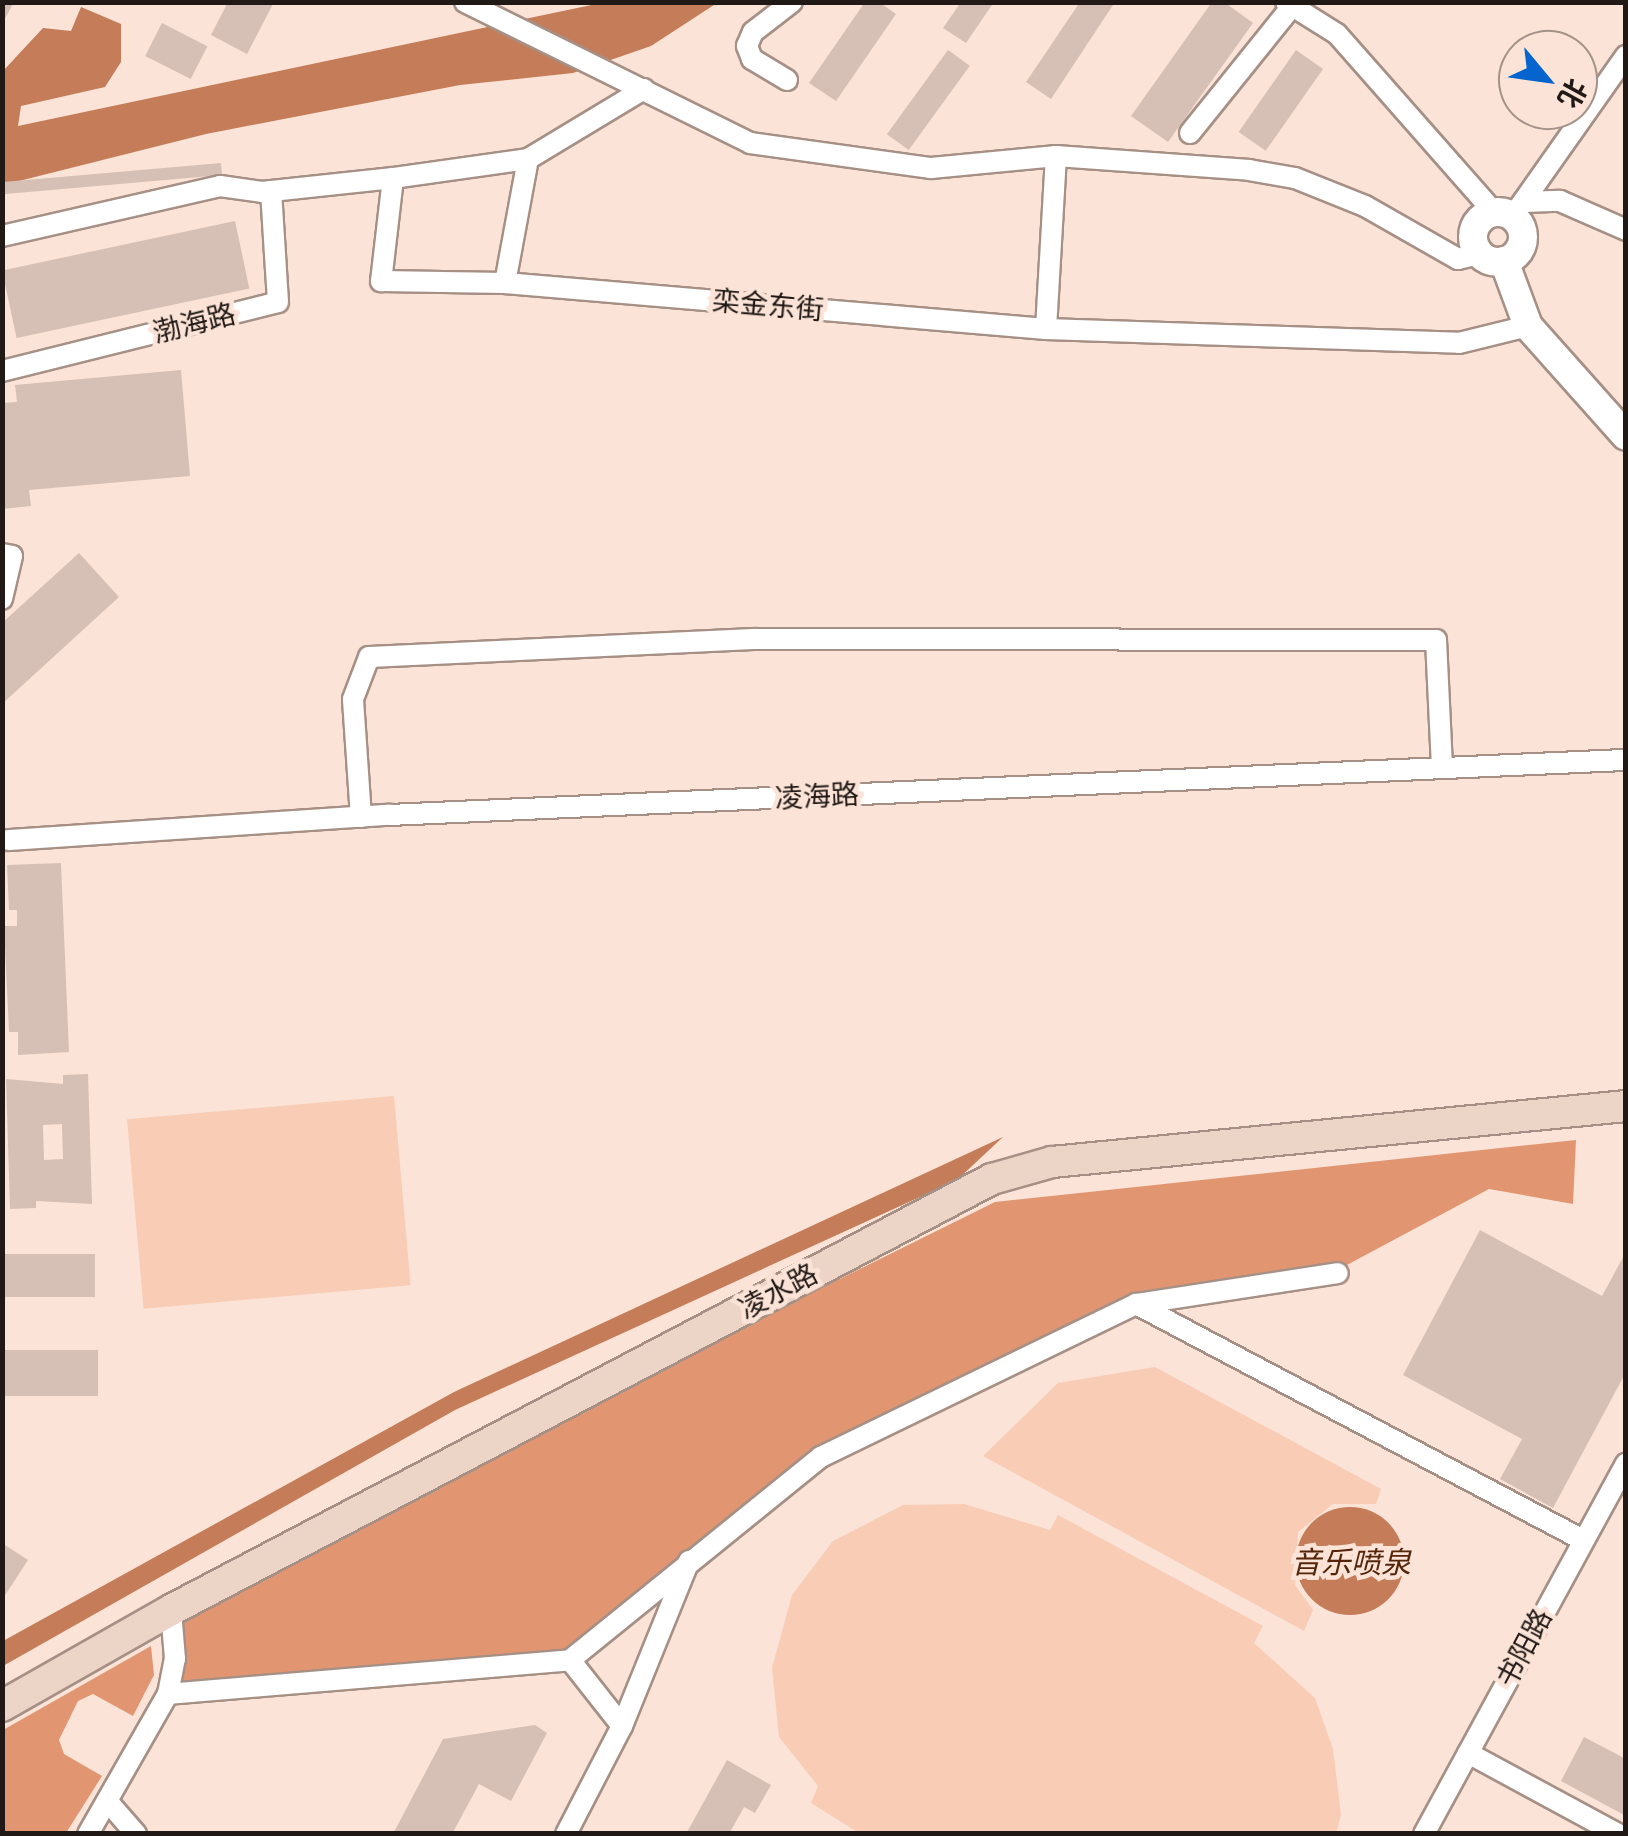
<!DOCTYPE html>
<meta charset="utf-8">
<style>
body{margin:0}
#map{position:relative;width:1628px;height:1836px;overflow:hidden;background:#fbe3d7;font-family:"Archivo Narrow","Noto Sans SC",sans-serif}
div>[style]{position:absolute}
.green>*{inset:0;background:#f9ccb6;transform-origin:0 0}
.forest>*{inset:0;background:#e19671}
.water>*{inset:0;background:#c57c58}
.round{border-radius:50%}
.building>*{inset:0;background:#d6bfb4;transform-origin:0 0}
.roads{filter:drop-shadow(2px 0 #a69086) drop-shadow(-2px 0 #a69086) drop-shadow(0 2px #a69086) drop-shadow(0 -2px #a69086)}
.minor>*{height:20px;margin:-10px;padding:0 10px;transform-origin:10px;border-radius:10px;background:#fff}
.tertiary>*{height:28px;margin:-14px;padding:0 14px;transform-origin:14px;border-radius:14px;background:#fff}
.tertiary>.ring{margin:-14px;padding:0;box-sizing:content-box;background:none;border:28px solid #fff;border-radius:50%}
.secondary>*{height:30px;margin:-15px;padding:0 15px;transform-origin:15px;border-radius:15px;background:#ecd4c7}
span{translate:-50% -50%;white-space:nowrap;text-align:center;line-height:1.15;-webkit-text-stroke:9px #fbe3d7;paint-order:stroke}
.street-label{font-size:28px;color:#211915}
.water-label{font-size:30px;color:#542509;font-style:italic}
.frame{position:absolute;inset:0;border:5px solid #211915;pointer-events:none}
.north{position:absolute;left:1498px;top:30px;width:100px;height:100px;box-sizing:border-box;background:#fbe3d7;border:2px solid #a49289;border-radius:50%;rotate:119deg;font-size:28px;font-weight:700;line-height:40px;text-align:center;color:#211915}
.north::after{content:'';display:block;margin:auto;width:35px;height:45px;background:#0564cd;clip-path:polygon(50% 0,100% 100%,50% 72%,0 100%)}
</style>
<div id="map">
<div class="green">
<div style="left:394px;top:1096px;width:190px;height:268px;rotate:85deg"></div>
<div style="clip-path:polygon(1155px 1367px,1381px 1489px,1376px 1504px,1333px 1504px,1298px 1532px,1295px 1585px,1313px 1610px,1304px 1631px,983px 1456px,1058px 1383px)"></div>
<div style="clip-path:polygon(964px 1504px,1050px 1530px,1058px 1515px,1263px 1626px,1254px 1643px,1315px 1698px,1333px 1749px,1341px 1815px,1336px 1833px,859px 1833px,811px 1803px,818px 1786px,779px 1737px,772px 1668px,792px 1595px,833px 1541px,903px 1505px)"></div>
</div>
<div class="forest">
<div style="clip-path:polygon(1576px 1140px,1573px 1204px,1489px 1189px,1330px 1274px,1135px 1304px,821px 1457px,570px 1660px,168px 1694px,171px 1610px,995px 1202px)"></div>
<div style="clip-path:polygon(151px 1646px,154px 1675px,133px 1716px,93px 1694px,78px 1701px,59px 1740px,64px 1754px,102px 1776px,66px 1833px,3px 1833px,3px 1730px)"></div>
</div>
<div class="water">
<div style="clip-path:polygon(601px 3px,717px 3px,651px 46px,573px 73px,460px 85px,206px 134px,3px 185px,3px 71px,43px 28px,71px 31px,81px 7px,121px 24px,121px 62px,105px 87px,21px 106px,18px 126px)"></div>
<div style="clip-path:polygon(1003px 1137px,957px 1180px,455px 1410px,3px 1666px,3px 1641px,454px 1392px)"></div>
<div class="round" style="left:1296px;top:1507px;width:108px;height:108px"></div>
</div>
<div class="building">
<div style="clip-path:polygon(2px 2px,14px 2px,2px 24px)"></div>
<div style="clip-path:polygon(228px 2px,274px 2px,247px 54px,211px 35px)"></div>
<div style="clip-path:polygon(865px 2px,879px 2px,896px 14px,836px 101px,809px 83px)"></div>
<div style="clip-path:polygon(961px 2px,994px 2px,966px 43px,943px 28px)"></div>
<div style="clip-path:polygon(1080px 2px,1115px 2px,1051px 99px,1026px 82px)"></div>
<div style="clip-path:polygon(1212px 2px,1224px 2px,1253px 23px,1168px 142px,1131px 116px)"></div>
<div style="left:162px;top:23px;width:51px;height:37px;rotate:27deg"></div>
<div style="left:948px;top:50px;width:27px;height:104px;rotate:36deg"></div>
<div style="left:1296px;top:50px;width:33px;height:100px;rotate:35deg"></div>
<div style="left:221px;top:163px;width:12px;height:225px;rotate:85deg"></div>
<div style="left:235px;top:221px;width:69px;height:238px;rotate:78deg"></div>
<div style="clip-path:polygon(181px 370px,190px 476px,29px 490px,31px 506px,2px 509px,2px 403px,17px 402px,15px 385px)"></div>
<div style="clip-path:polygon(79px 553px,119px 597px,2px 704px,2px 623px)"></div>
<div style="clip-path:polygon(61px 863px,69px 1052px,18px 1055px,18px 1032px,9px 1032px,4px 926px,17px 926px,17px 910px,9px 910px,7px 865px)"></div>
<div style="clip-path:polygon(evenodd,88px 1074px,92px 1204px,36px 1201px,36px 1208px,10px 1209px,6px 1079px,63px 1084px,63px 1075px,88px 1074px,62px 1124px,63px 1159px,44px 1160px,43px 1125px,62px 1124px)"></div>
<div style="clip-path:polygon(1480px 1230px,1602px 1296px,1626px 1252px,1626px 1372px,1553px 1508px,1500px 1479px,1522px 1439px,1403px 1375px)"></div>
<div style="left:95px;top:1254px;width:43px;height:93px;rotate:90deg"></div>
<div style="left:98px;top:1350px;width:46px;height:96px;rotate:90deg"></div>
<div style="clip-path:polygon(2px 1543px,28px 1560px,2px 1600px)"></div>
<div style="clip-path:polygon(535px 1725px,547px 1733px,511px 1801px,479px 1784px,452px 1834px,393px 1834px,443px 1739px)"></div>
<div style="clip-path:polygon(1584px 1737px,1626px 1759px,1626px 1816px,1561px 1781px)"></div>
<div style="clip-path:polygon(727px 1760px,771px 1785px,755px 1813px,744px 1807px,729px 1834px,686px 1834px)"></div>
</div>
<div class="roads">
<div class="minor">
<div style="left:465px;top:2px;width:318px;rotate:26.3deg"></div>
<div style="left:750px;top:143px;width:183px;rotate:7.9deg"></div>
<div style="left:931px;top:168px;width:126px;rotate:-5.5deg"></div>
<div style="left:1056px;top:156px;width:194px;rotate:4.1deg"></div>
<div style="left:1249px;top:170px;width:47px;rotate:9.9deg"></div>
<div style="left:1295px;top:178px;width:75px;rotate:21.8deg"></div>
<div style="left:1365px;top:206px;width:107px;rotate:29.7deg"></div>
<div style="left:1458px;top:259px;width:23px;rotate:-13deg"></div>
<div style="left:1286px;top:2px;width:60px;rotate:32.1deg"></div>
<div style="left:1337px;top:34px;width:237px;rotate:48.6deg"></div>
<div style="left:787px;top:80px;width:41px;rotate:-149deg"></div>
<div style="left:752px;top:59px;width:14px;rotate:-111deg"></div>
<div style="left:747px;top:46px;width:15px;rotate:-67deg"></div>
<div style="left:753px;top:32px;width:49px;rotate:-37.6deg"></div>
<div style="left:644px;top:89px;width:135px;rotate:148.9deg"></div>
<div style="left:528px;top:159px;width:136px;rotate:172deg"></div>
<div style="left:393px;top:178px;width:104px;rotate:96.6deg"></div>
<div style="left:381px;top:281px;width:124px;rotate:0.9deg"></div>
<div style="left:505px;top:283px;width:543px;rotate:4.86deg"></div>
<div style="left:1046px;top:329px;width:413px;rotate:1.9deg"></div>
<div style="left:1459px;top:343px;width:71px;rotate:-13.8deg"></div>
<div style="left:1190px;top:133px;width:163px;rotate:-51.2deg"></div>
<div style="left:1523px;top:202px;width:37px;rotate:-2deg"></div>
<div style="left:1560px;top:201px;width:72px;rotate:23.7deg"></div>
<div style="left:1513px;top:216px;width:196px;rotate:-54.8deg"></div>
<div style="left:2px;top:236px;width:224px;rotate:-12.9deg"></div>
<div style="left:220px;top:186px;width:42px;rotate:8.1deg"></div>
<div style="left:262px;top:192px;width:132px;rotate:-6.1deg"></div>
<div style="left:505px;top:283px;width:126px;rotate:-79.5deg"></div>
<div style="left:1046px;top:329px;width:173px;rotate:-86.7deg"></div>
<div style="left:2px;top:371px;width:284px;rotate:-14deg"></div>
<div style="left:278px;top:302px;width:111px;rotate:-93.6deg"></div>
<div style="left:2px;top:554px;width:10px;rotate:11deg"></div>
<div style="left:12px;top:556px;width:44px;rotate:103.1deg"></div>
<div style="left:361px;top:817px;width:118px;rotate:-93.9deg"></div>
<div style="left:353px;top:699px;width:45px;rotate:-69.1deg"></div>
<div style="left:369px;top:657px;width:385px;rotate:-2.7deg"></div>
<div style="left:754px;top:639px;width:682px;rotate:0.08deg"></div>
<div style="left:1436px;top:640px;width:128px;rotate:87.3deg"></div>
<div style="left:8px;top:840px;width:382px;rotate:-3.8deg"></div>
<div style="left:389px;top:815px;width:1238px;rotate:-2.55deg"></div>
<div style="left:1136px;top:1304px;width:204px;rotate:-8.7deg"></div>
<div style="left:168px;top:1694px;width:403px;rotate:-4.8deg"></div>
<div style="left:570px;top:1660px;width:323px;rotate:-39deg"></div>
<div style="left:821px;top:1457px;width:350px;rotate:-25.9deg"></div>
<div style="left:1136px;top:1304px;width:505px;rotate:27.83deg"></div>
<div style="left:622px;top:1726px;width:178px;rotate:-67.9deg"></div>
<div style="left:1468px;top:1753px;width:170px;rotate:28.4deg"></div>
<div style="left:109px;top:1803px;width:41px;rotate:48.9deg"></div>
<div style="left:88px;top:1834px;width:161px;rotate:-60.3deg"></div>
<div style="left:168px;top:1694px;width:36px;rotate:-79deg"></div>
<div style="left:175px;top:1659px;width:49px;rotate:-94.7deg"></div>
<div style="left:566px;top:1834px;width:122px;rotate:-62.6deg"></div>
<div style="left:622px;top:1726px;width:84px;rotate:-128.2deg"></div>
<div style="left:1424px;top:1834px;width:422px;rotate:-61.4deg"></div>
</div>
<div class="tertiary">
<div class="ring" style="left:1473px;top:212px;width:22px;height:22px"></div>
<div style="left:1504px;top:261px;width:69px;rotate:69.7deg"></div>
<div style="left:1528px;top:326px;width:147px;rotate:48.3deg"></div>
</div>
<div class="secondary">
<div style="left:2px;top:1706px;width:194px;rotate:-29.6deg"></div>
<div style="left:171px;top:1610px;width:927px;rotate:-27.7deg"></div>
<div style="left:992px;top:1179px;width:62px;rotate:-15.8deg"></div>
<div style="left:1052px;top:1162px;width:577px;rotate:-5.57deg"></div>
</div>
</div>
<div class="street-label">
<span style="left:768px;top:305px;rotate:5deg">栾金东街</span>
<span style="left:194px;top:323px;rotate:-14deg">渤海路</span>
<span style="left:817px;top:796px;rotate:-3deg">凌海路</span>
<span style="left:778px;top:1291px;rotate:-28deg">凌水路</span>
<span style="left:1524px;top:1648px;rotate:-62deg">书阳路</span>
</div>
<div class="water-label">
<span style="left:1351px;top:1562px">音乐喷泉</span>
</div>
<div class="frame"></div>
<div class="north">北</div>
</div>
